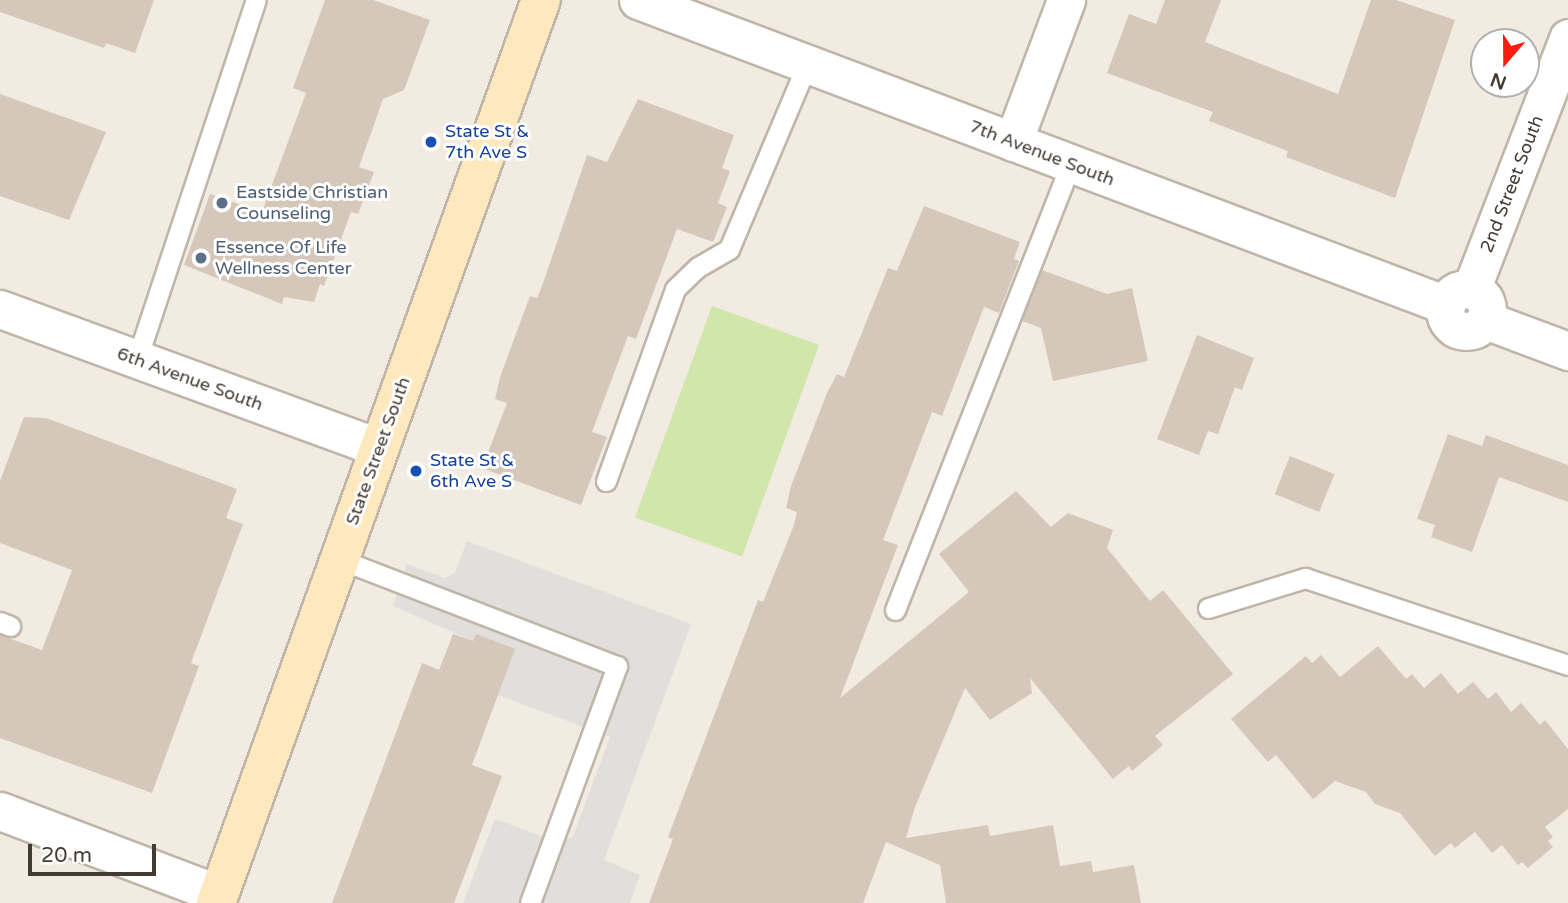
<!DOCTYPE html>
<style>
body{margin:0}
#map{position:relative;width:1568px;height:903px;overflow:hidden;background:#f1ebe2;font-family:"Varela Round",sans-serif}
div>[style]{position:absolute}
.green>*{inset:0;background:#d1e6aa;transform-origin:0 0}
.parking>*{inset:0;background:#e1dedb}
.building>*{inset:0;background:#d5c8ba;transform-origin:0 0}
.roads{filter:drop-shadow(2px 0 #bfb5a8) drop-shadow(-2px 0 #bfb5a8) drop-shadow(0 2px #bfb5a8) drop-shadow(0 -2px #bfb5a8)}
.lane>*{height:19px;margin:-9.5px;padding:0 9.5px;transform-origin:9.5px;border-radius:9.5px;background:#fff}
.street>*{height:37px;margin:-18.5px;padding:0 18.5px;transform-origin:18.5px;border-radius:18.5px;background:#fff}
.street>.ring{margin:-18.5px;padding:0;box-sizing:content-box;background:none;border:37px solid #fff;border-radius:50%}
.secondary>*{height:38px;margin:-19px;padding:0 19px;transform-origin:19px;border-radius:19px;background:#fee9be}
.dots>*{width:19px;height:19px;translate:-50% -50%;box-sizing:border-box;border:4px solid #fff;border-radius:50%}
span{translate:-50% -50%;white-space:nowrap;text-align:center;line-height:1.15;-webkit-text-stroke:6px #fff;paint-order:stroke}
.transit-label{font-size:18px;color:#164399}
.left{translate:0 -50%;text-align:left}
.street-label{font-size:18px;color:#423b33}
.service-label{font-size:18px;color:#4e5e75}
.north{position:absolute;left:1470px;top:28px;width:70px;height:70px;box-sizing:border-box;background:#fff;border:2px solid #b3b1ad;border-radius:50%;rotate:200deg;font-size:19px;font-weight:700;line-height:28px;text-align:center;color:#423b33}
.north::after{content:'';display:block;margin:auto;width:24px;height:32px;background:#fa1d10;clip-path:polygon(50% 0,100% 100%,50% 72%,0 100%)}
.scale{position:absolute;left:28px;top:844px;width:128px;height:32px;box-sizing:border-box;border:4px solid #423b33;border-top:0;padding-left:9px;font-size:21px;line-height:24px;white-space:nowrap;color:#423b33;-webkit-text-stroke:5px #fff;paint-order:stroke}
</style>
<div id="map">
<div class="green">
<div style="left:712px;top:306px;width:114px;height:225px;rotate:20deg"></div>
</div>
<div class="parking">
<div style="clip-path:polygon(467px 541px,691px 624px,604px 860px,640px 875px,630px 903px,463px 903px,495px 819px,560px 843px,573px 836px,610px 737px,498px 695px,476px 634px,473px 641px,393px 606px,407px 564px,445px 578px,455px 573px)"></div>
</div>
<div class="building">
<div style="clip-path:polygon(0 0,154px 0,135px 53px,106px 43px,104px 48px,0 12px)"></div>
<div style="clip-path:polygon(325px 0,373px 0,430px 20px,404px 90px,383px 99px,359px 167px,374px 172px,358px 214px,351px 212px,324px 286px,320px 284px,314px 302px,284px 297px,282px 304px,184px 265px,210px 194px,262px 212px,306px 93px,293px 88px)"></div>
<div style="clip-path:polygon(1165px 0,1221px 0,1205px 42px,1338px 94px,1371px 0,1396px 0,1455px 20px,1395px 198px,1286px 157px,1288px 151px,1209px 121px,1213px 112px,1107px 73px,1129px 14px,1156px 24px)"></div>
<div style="clip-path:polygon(0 94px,106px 132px,69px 220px,0 196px)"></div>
<div style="clip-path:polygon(638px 99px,734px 135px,722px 168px,730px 171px,718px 203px,727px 207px,713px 242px,677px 229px,636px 339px,628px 336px,592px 432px,607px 437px,581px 505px,482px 468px,507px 403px,495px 399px,500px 377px,530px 296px,537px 298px,542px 286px,587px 155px,607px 162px)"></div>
<div style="clip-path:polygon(924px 206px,1020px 242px,1014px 259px,1019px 261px,999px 313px,984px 307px,942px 416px,932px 412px,883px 540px,898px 545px,840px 698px,969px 592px,939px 554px,1016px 491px,1051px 527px,1068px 513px,1113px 530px,1107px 548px,1150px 601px,1163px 590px,1233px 674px,1155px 736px,1163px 745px,1132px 771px,1129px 766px,1113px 779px,1030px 678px,1032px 693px,990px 720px,965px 688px,915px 807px,906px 838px,988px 825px,990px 836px,1053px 825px,1060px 866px,1091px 861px,1093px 872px,1134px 865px,1141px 903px,946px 903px,940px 865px,886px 842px,863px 903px,649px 903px,673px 839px,668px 837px,758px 600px,763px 602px,794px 525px,797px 512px,786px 508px,791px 486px,827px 393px,837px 374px,844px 377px,888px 268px,897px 271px)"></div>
<div style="clip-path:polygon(1042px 270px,1107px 294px,1132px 288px,1148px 361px,1053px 381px,1041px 328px,1022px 321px)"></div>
<div style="clip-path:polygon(1197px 335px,1254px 358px,1242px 390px,1235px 387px,1218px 434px,1208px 431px,1199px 455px,1157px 439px)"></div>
<div style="clip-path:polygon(24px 417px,46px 418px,237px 489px,226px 518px,243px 524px,191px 663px,199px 666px,152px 793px,0 738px,0 635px,42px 650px,72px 570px,0 543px,0 481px)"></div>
<div style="clip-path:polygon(1448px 434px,1482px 446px,1486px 435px,1568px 465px,1568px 502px,1499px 477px,1472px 552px,1431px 537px,1435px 525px,1417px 519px)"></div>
<div style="left:1290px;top:456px;width:48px;height:41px;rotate:22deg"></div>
<div style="clip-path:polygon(453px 634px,473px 641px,476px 634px,515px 649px,472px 765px,502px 776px,454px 903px,332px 903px,422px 663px,439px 670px)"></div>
<div style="clip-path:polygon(1378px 646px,1406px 679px,1412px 674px,1424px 688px,1441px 673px,1458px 694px,1473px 682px,1488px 699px,1496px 692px,1511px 712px,1521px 703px,1540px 725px,1545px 720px,1568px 749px,1568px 809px,1545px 827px,1553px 837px,1548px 841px,1553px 847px,1528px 868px,1522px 862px,1518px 865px,1502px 845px,1492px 853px,1475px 832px,1455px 848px,1451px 843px,1435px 856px,1400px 813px,1375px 804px,1366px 792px,1335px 781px,1313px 799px,1276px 755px,1268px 762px,1231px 719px,1306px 656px,1312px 663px,1321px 655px,1340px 677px)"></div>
</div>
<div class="roads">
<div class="lane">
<div style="left:137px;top:359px;width:378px;rotate:-71.7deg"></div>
<div style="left:606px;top:481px;width:204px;rotate:-70.2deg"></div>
<div style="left:675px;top:289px;width:32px;rotate:-44deg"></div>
<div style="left:698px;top:267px;width:36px;rotate:-30deg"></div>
<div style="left:729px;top:249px;width:201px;rotate:-67.1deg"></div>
<div style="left:339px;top:559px;width:298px;rotate:21.1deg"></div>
<div style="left:617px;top:666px;width:252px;rotate:110.2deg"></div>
<div style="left:1208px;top:608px;width:102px;rotate:-17.2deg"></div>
<div style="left:1305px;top:578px;width:277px;rotate:18.3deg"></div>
<div style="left:895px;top:610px;width:479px;rotate:-68.5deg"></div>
<div style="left:0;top:622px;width:11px;rotate:22deg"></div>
</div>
<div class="street">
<div style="left:638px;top:0;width:864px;rotate:20.68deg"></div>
<div style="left:1013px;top:142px;width:152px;rotate:-69.5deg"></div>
<div class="ring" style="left:1445px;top:289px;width:5px;height:5px"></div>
<div style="left:1471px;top:290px;width:270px;rotate:-68.9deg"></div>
<div style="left:0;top:309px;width:404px;rotate:20.1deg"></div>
<div style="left:1485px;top:320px;width:89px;rotate:20.5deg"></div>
<div style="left:0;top:811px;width:234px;rotate:20.8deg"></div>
</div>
<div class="secondary">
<div style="left:216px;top:903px;width:960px;rotate:-70.21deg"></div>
</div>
</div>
<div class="dots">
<div style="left:431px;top:142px;background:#1a4fb4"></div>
<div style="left:222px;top:203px;background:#5c6f8a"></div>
<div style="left:201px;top:258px;background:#5c6f8a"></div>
<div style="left:416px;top:471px;background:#1a4fb4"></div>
</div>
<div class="transit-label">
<span class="left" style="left:445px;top:142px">State St &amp;<br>7th Ave S</span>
<span class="left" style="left:430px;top:471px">State St &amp;<br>6th Ave S</span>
</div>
<div class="street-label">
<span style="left:1042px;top:153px;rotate:21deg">7th Avenue South</span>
<span style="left:1512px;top:184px;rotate:-69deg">2nd Street South</span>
<span style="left:190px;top:379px;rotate:20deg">6th Avenue South</span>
<span style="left:378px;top:451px;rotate:-70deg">State Street South</span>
</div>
<div class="service-label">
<span class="left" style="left:236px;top:203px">Eastside Christian<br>Counseling</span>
<span class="left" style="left:215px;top:258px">Essence Of Life<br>Wellness Center</span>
</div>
<div class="north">N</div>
<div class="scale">20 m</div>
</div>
